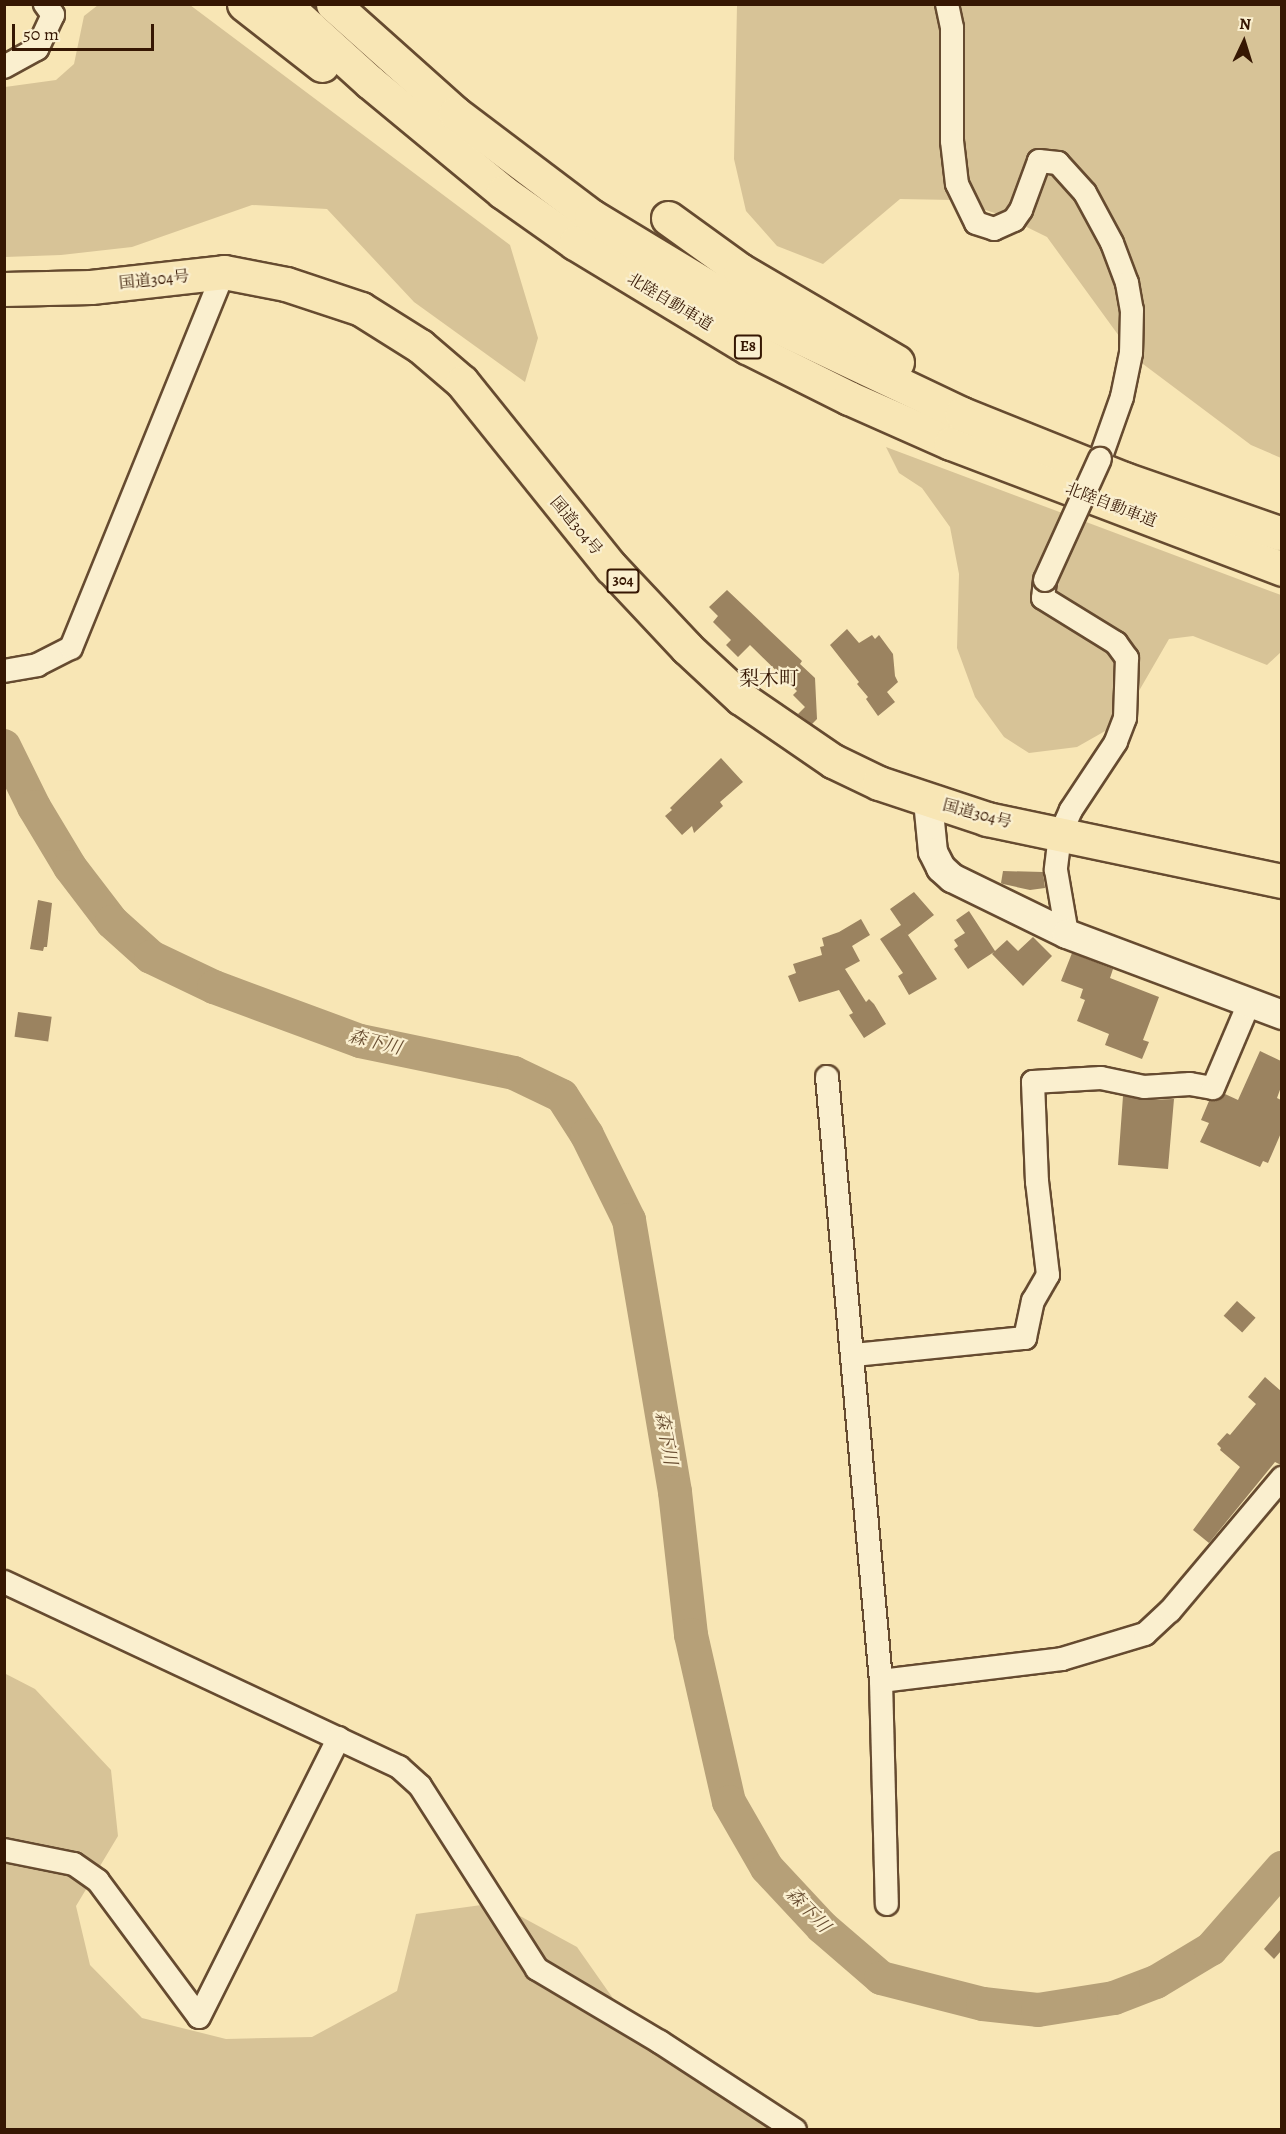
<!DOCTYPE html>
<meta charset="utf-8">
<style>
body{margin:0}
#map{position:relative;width:1286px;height:2134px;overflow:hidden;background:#f8e6b5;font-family:Alegreya,"Noto Serif JP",serif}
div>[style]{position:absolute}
.green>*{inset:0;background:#d7c397}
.river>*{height:34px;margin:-17px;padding:0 17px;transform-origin:17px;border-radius:17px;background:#b6a078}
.building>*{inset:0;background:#9b8360;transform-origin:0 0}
.roads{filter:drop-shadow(2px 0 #664b30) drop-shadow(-2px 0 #664b30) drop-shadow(0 2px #664b30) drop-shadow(0 -2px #664b30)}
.minor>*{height:22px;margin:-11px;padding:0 11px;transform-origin:11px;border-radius:11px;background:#faefcf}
.tertiary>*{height:28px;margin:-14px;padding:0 14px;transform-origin:14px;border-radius:14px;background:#faefcf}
.trunk>*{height:33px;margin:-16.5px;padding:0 16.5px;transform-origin:16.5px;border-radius:16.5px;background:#f8e6b5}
.motorway>*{height:33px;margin:-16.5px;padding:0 16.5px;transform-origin:16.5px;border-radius:16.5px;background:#f8e6b5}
.bridges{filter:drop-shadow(2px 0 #664b30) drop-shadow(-2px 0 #664b30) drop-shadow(0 2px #664b30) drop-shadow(0 -2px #664b30)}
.minor-bridge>*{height:22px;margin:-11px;padding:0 11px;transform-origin:11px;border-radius:11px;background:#faefcf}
span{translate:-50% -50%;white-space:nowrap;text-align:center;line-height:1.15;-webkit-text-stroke:4.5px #faefcf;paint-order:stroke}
.shield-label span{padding:2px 4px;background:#faefcf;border:2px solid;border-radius:4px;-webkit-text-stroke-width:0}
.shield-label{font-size:15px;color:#361703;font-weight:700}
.street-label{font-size:16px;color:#361703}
.water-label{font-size:18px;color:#694e32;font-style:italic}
.quarter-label{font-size:20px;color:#361703}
.frame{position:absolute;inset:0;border:6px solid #361703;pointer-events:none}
.north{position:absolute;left:1214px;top:12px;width:60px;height:60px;-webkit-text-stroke:4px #faefcf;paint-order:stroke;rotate:4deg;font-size:16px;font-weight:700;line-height:24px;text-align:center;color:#361703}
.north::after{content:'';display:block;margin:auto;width:21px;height:27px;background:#361703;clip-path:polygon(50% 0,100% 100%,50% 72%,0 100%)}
.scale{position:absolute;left:12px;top:24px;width:142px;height:27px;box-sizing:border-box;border:3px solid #361703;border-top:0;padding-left:8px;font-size:18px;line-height:21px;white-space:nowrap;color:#361703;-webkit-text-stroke:4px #faefcf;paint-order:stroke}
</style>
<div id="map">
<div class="green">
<div style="clip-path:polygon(98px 5px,190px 5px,510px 245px,538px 338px,525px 382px,414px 302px,327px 209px,252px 205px,132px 247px,61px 255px,5px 257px,5px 87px,56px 80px,74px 64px,84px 16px)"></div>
<div style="clip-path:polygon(737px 5px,1281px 5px,1281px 458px,1251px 445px,1135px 358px,1047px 237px,1004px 216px,954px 200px,900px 199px,823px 264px,777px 246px,746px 211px,734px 159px)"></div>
<div style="clip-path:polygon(886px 447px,1281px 595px,1281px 652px,1267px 665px,1193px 636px,1169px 639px,1121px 722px,1077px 747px,1029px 753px,1004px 737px,975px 697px,957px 648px,959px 574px,950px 527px,922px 488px,899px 473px)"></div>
<div style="clip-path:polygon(4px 1673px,35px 1689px,111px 1770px,118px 1836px,76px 1906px,90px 1965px,142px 2018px,226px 2039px,312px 2037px,397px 1991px,416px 1914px,496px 1903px,577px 1947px,631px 2024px,788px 2129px,5px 2129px)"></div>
</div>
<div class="river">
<div style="left:4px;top:746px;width:68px;rotate:63.8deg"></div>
<div style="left:34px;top:807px;width:70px;rotate:59deg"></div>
<div style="left:70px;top:867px;width:69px;rotate:52.6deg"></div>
<div style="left:112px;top:922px;width:52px;rotate:41.9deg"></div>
<div style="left:151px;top:957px;width:70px;rotate:25.5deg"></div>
<div style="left:214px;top:987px;width:156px;rotate:20.3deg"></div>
<div style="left:360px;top:1041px;width:157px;rotate:11.7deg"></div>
<div style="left:514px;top:1073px;width:53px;rotate:25.6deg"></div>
<div style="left:562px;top:1096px;width:46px;rotate:57.3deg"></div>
<div style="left:587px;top:1135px;width:95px;rotate:63.7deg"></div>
<div style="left:629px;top:1220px;width:276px;rotate:80.4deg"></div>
<div style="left:675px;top:1492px;width:144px;rotate:83.6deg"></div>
<div style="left:691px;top:1635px;width:171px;rotate:77.2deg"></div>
<div style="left:729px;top:1802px;width:76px;rotate:60.1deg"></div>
<div style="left:767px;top:1868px;width:81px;rotate:47deg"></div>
<div style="left:822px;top:1927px;width:78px;rotate:40.8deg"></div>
<div style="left:881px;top:1978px;width:105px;rotate:14.3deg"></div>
<div style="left:983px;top:2004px;width:55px;rotate:6.2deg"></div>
<div style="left:1038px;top:2010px;width:77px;rotate:-9deg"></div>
<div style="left:1114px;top:1998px;width:45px;rotate:-20.9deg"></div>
<div style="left:1156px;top:1982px;width:64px;rotate:-31deg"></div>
<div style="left:1211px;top:1949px;width:108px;rotate:-48.8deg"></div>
</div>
<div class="building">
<div style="clip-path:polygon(727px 590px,802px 661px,800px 664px,815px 678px,817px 719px,812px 724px,798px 714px,805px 707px,793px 695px,797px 691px,750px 645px,738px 657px,726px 645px,731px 640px,713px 622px,718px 616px,709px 607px)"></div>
<div style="clip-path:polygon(847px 629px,859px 643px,872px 635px,875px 639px,879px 635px,893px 654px,895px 676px,898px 682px,887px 692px,895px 702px,878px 716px,866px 699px,868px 697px,857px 684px,859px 682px,830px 645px)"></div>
<div style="clip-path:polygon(721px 758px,743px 782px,720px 802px,723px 806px,694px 833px,692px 826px,682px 835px,665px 816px,672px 810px,670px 808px)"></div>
<div style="clip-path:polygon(1003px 871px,1043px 872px,1045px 888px,1030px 890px,1003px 884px,1001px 883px)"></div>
<div style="clip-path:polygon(914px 892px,934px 915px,908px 935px,902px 926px,937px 979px,909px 995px,898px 976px,903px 973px,880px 939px,901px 925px,890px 909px)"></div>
<div style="clip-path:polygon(38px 900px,52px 903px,47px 947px,44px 947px,43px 951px,30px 949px)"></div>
<div style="clip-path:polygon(969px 911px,995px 951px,1007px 940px,1018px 951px,1033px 937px,1052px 956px,1023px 986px,992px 954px,994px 952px,968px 969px,954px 949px,958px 946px,954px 940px,965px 933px,956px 920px)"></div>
<div style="clip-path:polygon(861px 919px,870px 935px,852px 946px,860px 961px,845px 969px,866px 1002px,869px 999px,874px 1004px,886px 1024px,864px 1038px,849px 1015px,853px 1013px,839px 990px,799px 1002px,788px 976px,796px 973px,793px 964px,822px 955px,820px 947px,824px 946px,822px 938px,839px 932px)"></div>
<div style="clip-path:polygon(1072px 953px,1113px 969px,1110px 978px,1159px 997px,1143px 1040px,1149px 1042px,1142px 1059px,1105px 1045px,1109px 1034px,1077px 1021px,1085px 1000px,1080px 998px,1083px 989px,1061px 981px)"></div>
<div style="left:18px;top:1012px;width:34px;height:25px;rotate:8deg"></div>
<div style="clip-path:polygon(1260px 1051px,1281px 1061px,1281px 1087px,1277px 1098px,1281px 1100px,1281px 1133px,1268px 1163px,1263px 1161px,1260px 1167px,1200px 1142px,1209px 1123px,1201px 1120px,1209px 1101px,1217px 1101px,1225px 1094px,1238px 1100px)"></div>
<div style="clip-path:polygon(1123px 1096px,1145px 1100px,1174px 1099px,1168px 1169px,1118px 1165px)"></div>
<div style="left:1237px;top:1301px;width:25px;height:20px;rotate:42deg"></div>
<div style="clip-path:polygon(1265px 1377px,1281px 1391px,1281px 1465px,1275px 1462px,1209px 1543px,1193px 1530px,1240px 1467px,1220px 1450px,1221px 1448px,1217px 1444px,1227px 1433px,1230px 1435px,1256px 1404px,1248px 1397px)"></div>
<div style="clip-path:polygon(1281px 1929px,1281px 1951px,1274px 1959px,1264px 1949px)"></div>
</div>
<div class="roads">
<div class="minor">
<div style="left:947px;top:4px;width:25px;rotate:78deg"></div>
<div style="left:952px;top:28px;width:113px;rotate:90deg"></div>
<div style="left:952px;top:141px;width:43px;rotate:83.4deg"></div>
<div style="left:957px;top:184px;width:43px;rotate:64deg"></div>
<div style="left:976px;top:223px;width:19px;rotate:18deg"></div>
<div style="left:994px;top:229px;width:22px;rotate:-24deg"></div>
<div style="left:1014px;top:220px;width:12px;rotate:-55deg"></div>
<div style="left:1021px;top:210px;width:52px;rotate:-69.8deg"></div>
<div style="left:1039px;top:161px;width:19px;rotate:6deg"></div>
<div style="left:1058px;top:163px;width:40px;rotate:48deg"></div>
<div style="left:1085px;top:193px;width:57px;rotate:61.6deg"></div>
<div style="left:1112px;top:243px;width:43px;rotate:69.4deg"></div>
<div style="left:1127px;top:283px;width:27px;rotate:80deg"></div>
<div style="left:1132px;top:310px;width:43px;rotate:91.3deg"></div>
<div style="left:1131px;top:353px;width:45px;rotate:101.6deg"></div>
<div style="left:1122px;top:397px;width:66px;rotate:109.5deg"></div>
<div style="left:4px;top:67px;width:38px;rotate:-29deg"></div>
<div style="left:37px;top:49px;width:38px;rotate:-65deg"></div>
<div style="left:53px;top:15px;width:14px;rotate:-126deg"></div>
<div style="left:1045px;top:580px;width:18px;rotate:96deg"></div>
<div style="left:1043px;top:598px;width:86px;rotate:31.7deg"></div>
<div style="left:1116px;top:643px;width:19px;rotate:54deg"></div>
<div style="left:1127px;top:658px;width:60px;rotate:91.9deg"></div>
<div style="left:1125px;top:718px;width:26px;rotate:111deg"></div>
<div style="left:1116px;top:742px;width:82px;rotate:123.5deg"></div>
<div style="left:1071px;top:810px;width:27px;rotate:114deg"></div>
<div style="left:1060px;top:835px;width:35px;rotate:97deg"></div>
<div style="left:1056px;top:870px;width:65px;rotate:80.2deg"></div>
<div style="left:4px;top:671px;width:34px;rotate:-10deg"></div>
<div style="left:37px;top:665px;width:38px;rotate:-27deg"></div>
<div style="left:71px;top:648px;width:406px;rotate:-67.9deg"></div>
<div style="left:827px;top:1077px;width:606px;rotate:84.89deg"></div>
<div style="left:881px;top:1681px;width:223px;rotate:88.5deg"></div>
<div style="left:854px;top:1355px;width:172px;rotate:-5.7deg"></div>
<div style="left:1025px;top:1338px;width:38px;rotate:-78deg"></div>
<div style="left:1033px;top:1301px;width:30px;rotate:-60deg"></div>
<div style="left:1048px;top:1275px;width:94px;rotate:-96.7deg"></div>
<div style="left:1037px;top:1182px;width:100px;rotate:-92.3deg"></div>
<div style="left:1033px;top:1082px;width:68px;rotate:-3.4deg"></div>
<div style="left:1101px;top:1078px;width:44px;rotate:11.8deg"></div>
<div style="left:1144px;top:1087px;width:46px;rotate:-3.7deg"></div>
<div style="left:1190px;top:1084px;width:23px;rotate:10deg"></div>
<div style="left:1213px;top:1088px;width:92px;rotate:-67deg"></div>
<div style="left:4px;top:1582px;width:436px;rotate:25.1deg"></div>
<div style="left:399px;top:1767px;width:28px;rotate:42deg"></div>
<div style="left:420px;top:1786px;width:217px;rotate:57.4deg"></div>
<div style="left:537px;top:1969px;width:143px;rotate:30.7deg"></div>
<div style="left:660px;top:2042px;width:161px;rotate:33.1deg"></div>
<div style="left:881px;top:1681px;width:182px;rotate:-6.9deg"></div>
<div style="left:1062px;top:1659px;width:87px;rotate:-16.8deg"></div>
<div style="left:1145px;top:1634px;width:34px;rotate:-43deg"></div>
<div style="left:1170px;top:1611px;width:174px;rotate:-49.9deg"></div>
<div style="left:4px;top:1850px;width:71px;rotate:11.3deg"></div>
<div style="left:74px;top:1864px;width:29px;rotate:35deg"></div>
<div style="left:98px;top:1881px;width:169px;rotate:53.4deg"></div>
<div style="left:199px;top:2017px;width:312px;rotate:-63.4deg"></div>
</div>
<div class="tertiary">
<div style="left:928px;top:801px;width:51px;rotate:84.4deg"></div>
<div style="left:933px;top:852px;width:18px;rotate:63deg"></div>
<div style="left:941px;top:868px;width:15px;rotate:42deg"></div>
<div style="left:952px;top:878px;width:128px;rotate:26deg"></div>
<div style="left:1067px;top:934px;width:230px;rotate:20.6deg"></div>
</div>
<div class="trunk">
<div style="left:4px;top:289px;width:87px;rotate:-1.3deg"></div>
<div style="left:91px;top:287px;width:134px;rotate:-6.4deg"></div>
<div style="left:224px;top:272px;width:63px;rotate:11deg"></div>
<div style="left:286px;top:284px;width:79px;rotate:18.4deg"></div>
<div style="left:361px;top:309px;width:70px;rotate:32.1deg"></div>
<div style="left:420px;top:346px;width:55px;rotate:40.6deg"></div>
<div style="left:462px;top:382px;width:238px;rotate:51.2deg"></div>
<div style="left:611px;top:567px;width:111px;rotate:46.8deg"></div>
<div style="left:687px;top:648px;width:74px;rotate:42.8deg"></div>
<div style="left:741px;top:698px;width:112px;rotate:34.4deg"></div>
<div style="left:833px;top:761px;width:51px;rotate:25.6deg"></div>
<div style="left:879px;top:783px;width:114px;rotate:18.4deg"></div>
<div style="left:987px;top:819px;width:301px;rotate:11.9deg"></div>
</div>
<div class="motorway">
<div style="left:244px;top:4px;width:99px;rotate:38deg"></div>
<div style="left:284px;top:4px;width:116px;rotate:42.2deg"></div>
<div style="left:370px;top:82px;width:173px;rotate:39.6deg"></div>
<div style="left:503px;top:192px;width:88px;rotate:35.3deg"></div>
<div style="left:575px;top:243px;width:201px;rotate:31.2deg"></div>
<div style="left:747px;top:347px;width:114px;rotate:26.6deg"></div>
<div style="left:849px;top:398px;width:111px;rotate:23.8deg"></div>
<div style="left:951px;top:443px;width:354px;rotate:20.8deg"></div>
<div style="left:333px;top:4px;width:164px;rotate:41.8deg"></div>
<div style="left:455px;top:113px;width:171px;rotate:37.1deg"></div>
<div style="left:591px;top:216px;width:197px;rotate:31.1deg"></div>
<div style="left:760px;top:318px;width:224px;rotate:25.4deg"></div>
<div style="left:962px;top:414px;width:175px;rotate:21.9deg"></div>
<div style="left:1124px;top:479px;width:167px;rotate:19.2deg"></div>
<div style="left:668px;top:218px;width:89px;rotate:35.8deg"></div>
<div style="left:740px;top:270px;width:182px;rotate:30.4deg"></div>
</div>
</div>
<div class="bridges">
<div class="minor-bridge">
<div style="left:1045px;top:580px;width:133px;rotate:-65.6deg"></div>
</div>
</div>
<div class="shield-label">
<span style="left:748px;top:347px">E8</span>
<span style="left:623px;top:581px">304</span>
</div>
<div class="street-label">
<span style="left:154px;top:280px;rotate:-6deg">国道304号</span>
<span style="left:670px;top:302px;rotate:31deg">北陸自動車道</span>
<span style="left:1111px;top:505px;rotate:21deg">北陸自動車道</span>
<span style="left:576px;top:526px;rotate:50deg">国道304号</span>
<span style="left:977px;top:814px;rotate:15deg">国道304号</span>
</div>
<div class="water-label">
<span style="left:375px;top:1042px;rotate:14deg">森下川</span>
<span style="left:666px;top:1438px;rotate:80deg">森下川</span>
<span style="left:808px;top:1910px;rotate:46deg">森下川</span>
</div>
<div class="quarter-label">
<span style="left:769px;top:678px">梨木町</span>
</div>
<div class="frame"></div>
<div class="north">N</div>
<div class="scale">50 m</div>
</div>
